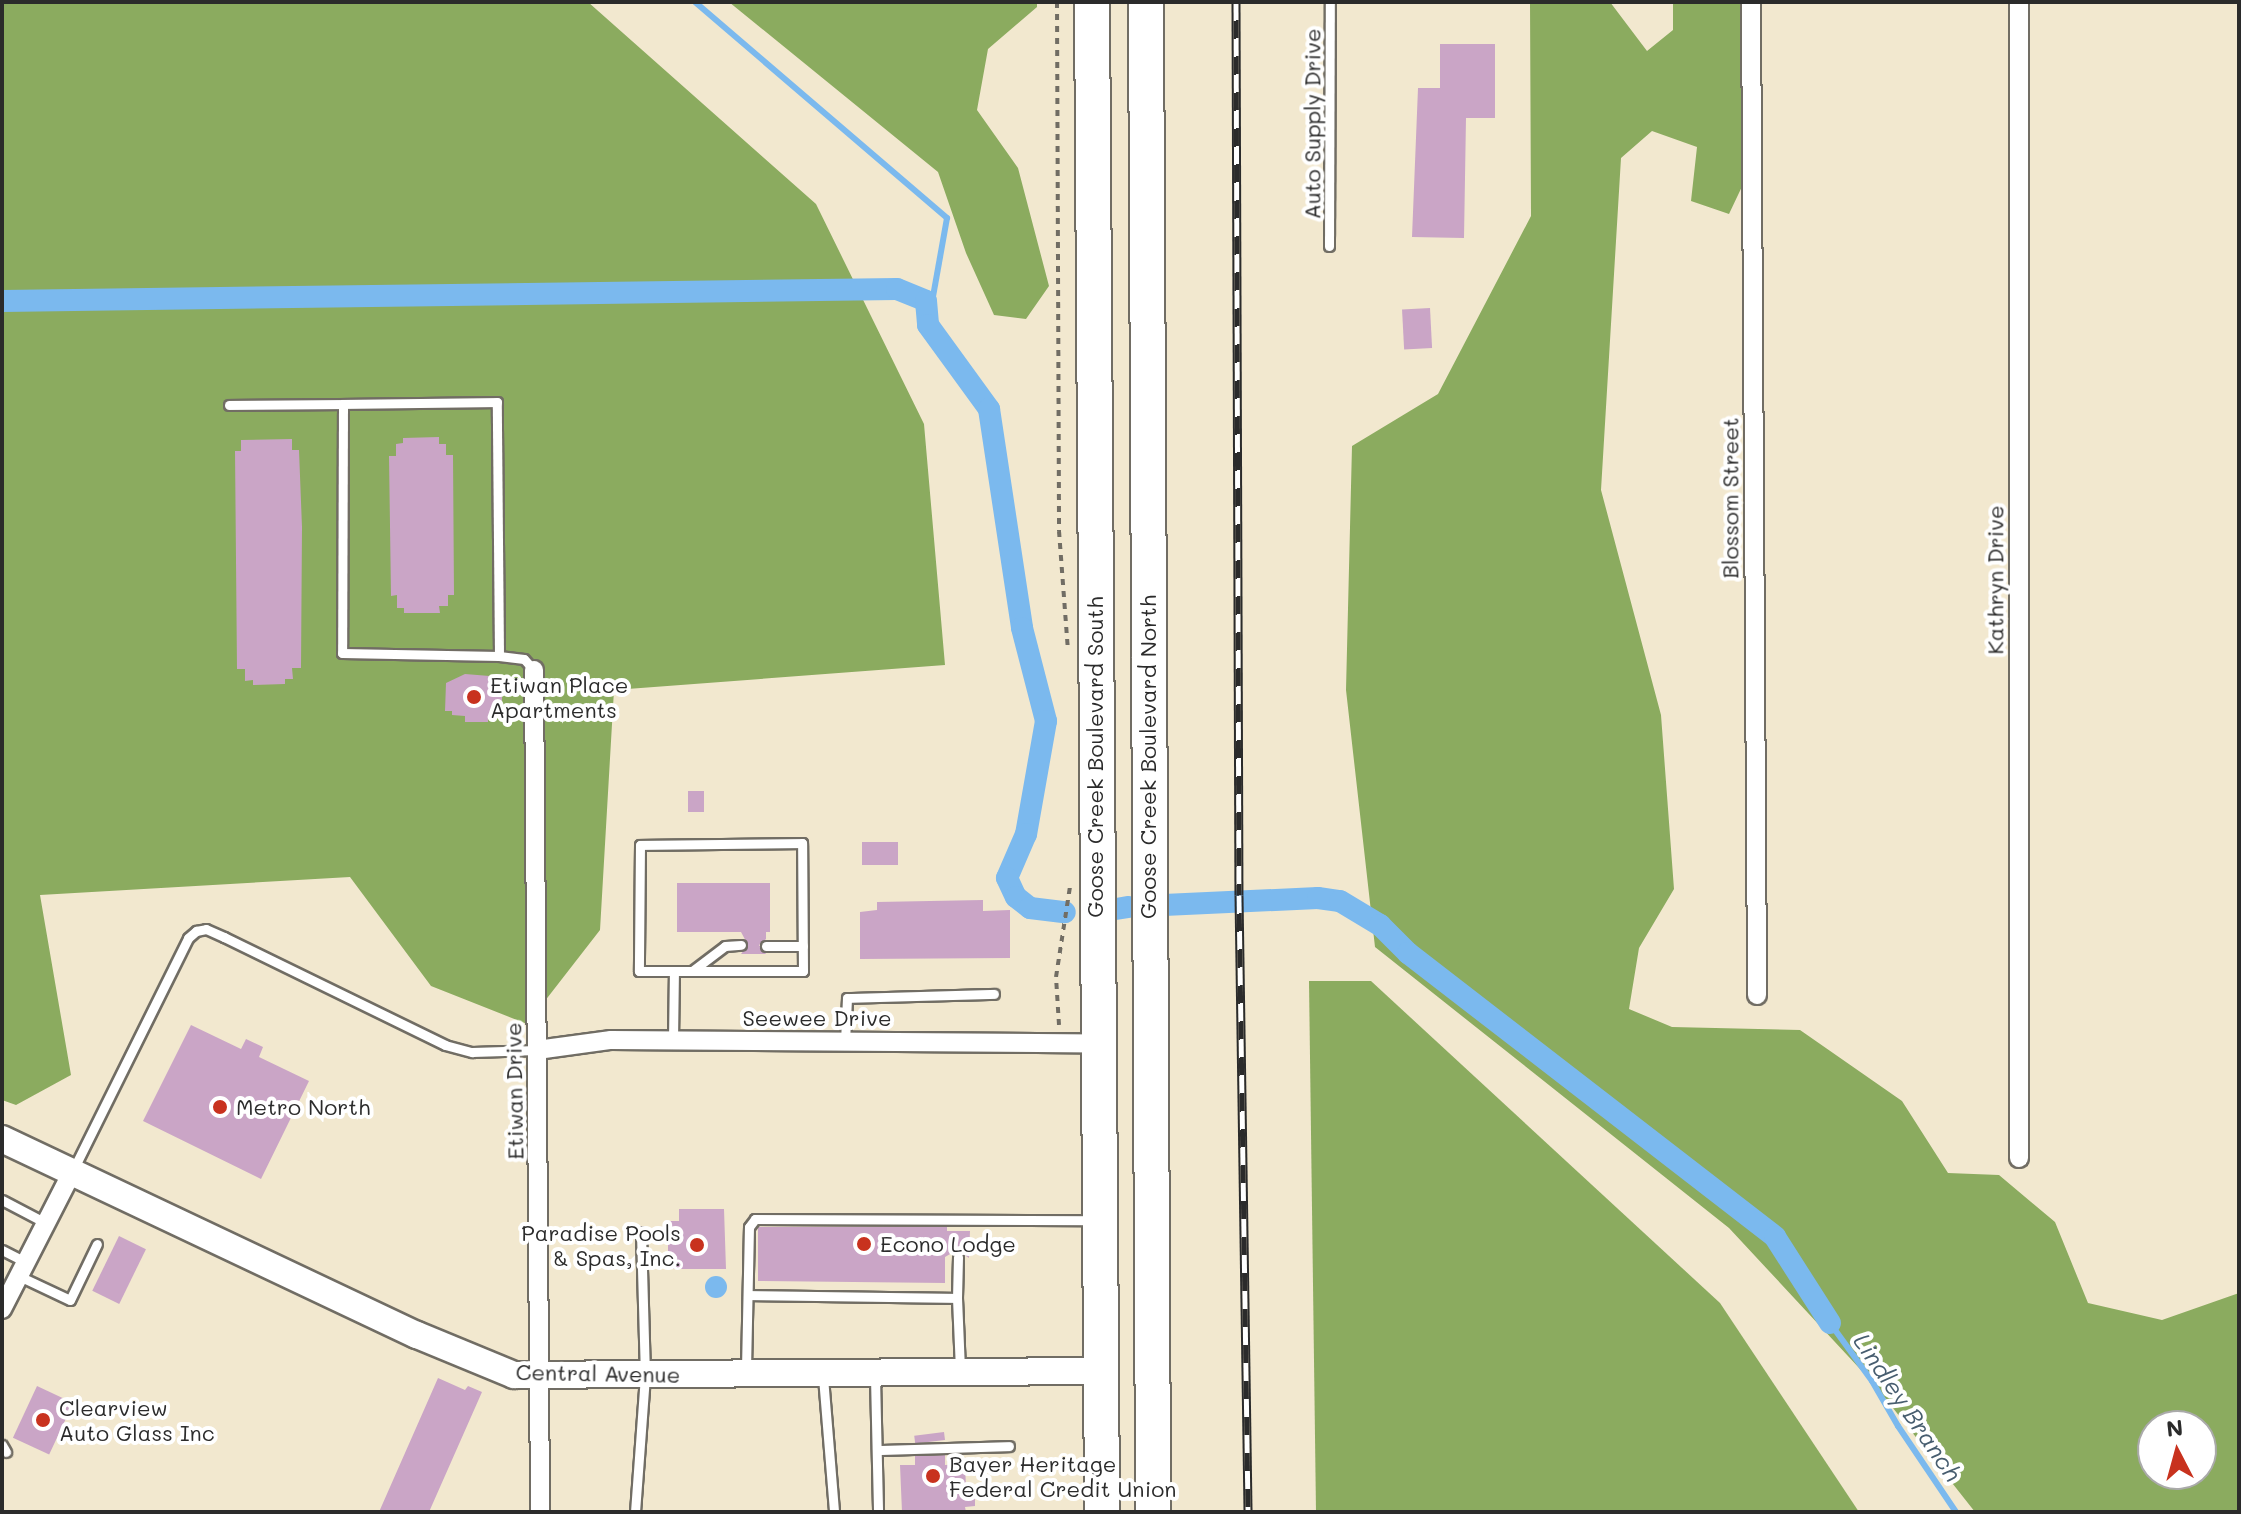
<!DOCTYPE html>
<style>
body{margin:0}
#map{position:relative;width:2241px;height:1514px;overflow:hidden;background:#f2e8cf;font-family:Mali,sans-serif}
div>[style]{position:absolute}
.forest>*{inset:0;background:#8bab5f}
.water>*{inset:0;background:#7bb9ee}
.round{border-radius:50%}
.stream>*{height:6px;margin:-3px;padding:0 3px;transform-origin:3px;border-radius:3px;background:#7bb9ee}
.canal>*{height:22px;margin:-11px;padding:0 11px;transform-origin:11px;border-radius:11px;background:#7bb9ee}
.building>*{inset:0;background:#caa5c6;transform-origin:0 0}
.path>*{height:4px;margin-top:-2px;transform-origin:0;background:repeating-linear-gradient(90deg,#716d64 0 6px,transparent 0 12px)}
.roads{filter:drop-shadow(2px 0 #716d64) drop-shadow(-2px 0 #716d64) drop-shadow(0 2px #716d64) drop-shadow(0 -2px #716d64)}
.lane>*{height:9px;margin:-4.5px;padding:0 4.5px;transform-origin:4.5px;border-radius:4.5px;background:#fff}
.street>*{height:18px;margin:-9px;padding:0 9px;transform-origin:9px;border-radius:9px;background:#fff}
.secondary>*{height:26px;margin:-13px;padding:0 13px;transform-origin:13px;border-radius:13px;background:#fff}
.highway>*{height:34px;margin:-17px;padding:0 17px;transform-origin:17px;border-radius:17px;background:#fff}
.rail>*{height:9px;margin-top:-4.5px;transform-origin:0;background:repeating-linear-gradient(90deg,#fff 0 18px,#2b2b2b 0 36px);box-sizing:border-box;border-block:2px solid #2b2b2b}
.dots>*{width:22px;height:22px;translate:-50% -50%;box-sizing:border-box;border:4px solid #fff;border-radius:50%}
span{translate:-50% -50%;white-space:nowrap;text-align:center;line-height:1.15;-webkit-text-stroke:8px #fff;paint-order:stroke}
.street-label{font-size:22px;color:#2b2b2b}
.poi-label{font-size:22px;color:#2b2b2b}
.left{translate:0 -50%;text-align:left}
.right{translate:-100% -50%;text-align:right}
.water-label{font-size:24px;color:#475d6f;font-style:italic}
.frame{position:absolute;inset:0;border:4px solid #2b2b2b;pointer-events:none}
.north{position:absolute;left:2137px;top:1410px;width:80px;height:80px;box-sizing:border-box;background:#fff;border:2px solid #aaa;border-radius:50%;rotate:354deg;font-size:22px;font-weight:700;line-height:32px;text-align:center;color:#2b2b2b}
.north::after{content:'';display:block;margin:auto;width:28px;height:36px;background:#c8321e;clip-path:polygon(50% 0,100% 100%,50% 72%,0 100%)}
</style>
<div id="map">
<div class="forest">
<div style="clip-path:polygon(2px 2px,588px 2px,816px 204px,924px 424px,945px 665px,614px 690px,600px 930px,527px 1024px,431px 986px,350px 877px,40px 895px,71px 1075px,16px 1105px,2px 1100px)"></div>
<div style="clip-path:polygon(729px 2px,1037px 2px,1037px 7px,988px 49px,977px 110px,1018px 168px,1049px 286px,1026px 319px,994px 315px,966px 253px,938px 172px)"></div>
<div style="clip-path:polygon(evenodd,1530px 2px,1610px 2px,1647px 51px,1673px 30px,1673px 2px,1745px 2px,1747px 176px,1729px 214px,1691px 201px,1697px 147px,1652px 131px,1621px 158px,1601px 490px,1661px 715px,1674px 889px,1639px 948px,1629px 1009px,1672px 1027px,1800px 1030px,1902px 1101px,1948px 1173px,1999px 1175px,2055px 1222px,2088px 1303px,2162px 1320px,2239px 1293px,2239px 1512px,1975px 1512px,1874px 1384px,1729px 1228px,1375px 947px,1346px 690px,1352px 446px,1438px 394px,1531px 216px,1530px 2px,2153px 1426px,2201px 1426px,2201px 1474px,2153px 1474px,2153px 1426px)"></div>
<div style="clip-path:polygon(1309px 981px,1371px 981px,1720px 1303px,1859px 1512px,1316px 1512px)"></div>
</div>
<div class="water">
<div class="round" style="left:705px;top:1276px;width:22px;height:22px"></div>
</div>
<div class="stream">
<div style="left:695px;top:2px;width:332px;rotate:40.6deg"></div>
<div style="left:947px;top:218px;width:109px;rotate:100.1deg"></div>
<div style="left:1830px;top:1323px;width:72px;rotate:54.1deg"></div>
<div style="left:1872px;top:1381px;width:52px;rotate:60deg"></div>
<div style="left:1898px;top:1426px;width:104px;rotate:56deg"></div>
</div>
<div class="canal">
<div style="left:2px;top:301px;width:895px;rotate:-0.77deg"></div>
<div style="left:897px;top:289px;width:31px;rotate:22deg"></div>
<div style="left:926px;top:301px;width:24px;rotate:85deg"></div>
<div style="left:928px;top:325px;width:104px;rotate:54deg"></div>
<div style="left:989px;top:409px;width:221px;rotate:81.4deg"></div>
<div style="left:1022px;top:628px;width:96px;rotate:75.5deg"></div>
<div style="left:1046px;top:721px;width:115px;rotate:100deg"></div>
<div style="left:1026px;top:834px;width:48px;rotate:113.4deg"></div>
<div style="left:1007px;top:878px;width:21px;rotate:65deg"></div>
<div style="left:1016px;top:897px;width:18px;rotate:38deg"></div>
<div style="left:1030px;top:908px;width:35px;rotate:7deg"></div>
<div style="left:1164px;top:905px;width:154px;rotate:-2.6deg"></div>
<div style="left:1318px;top:898px;width:22px;rotate:8deg"></div>
<div style="left:1340px;top:901px;width:47px;rotate:31deg"></div>
<div style="left:1380px;top:925px;width:40px;rotate:45deg"></div>
<div style="left:1408px;top:953px;width:464px;rotate:37.7deg"></div>
<div style="left:1775px;top:1237px;width:102px;rotate:57.4deg"></div>
<div style="left:1116px;top:909px;width:13px;rotate:-9deg"></div>
</div>
<div class="building">
<div style="clip-path:polygon(1440px 44px,1495px 44px,1495px 118px,1466px 118px,1464px 238px,1412px 237px,1418px 88px,1440px 88px)"></div>
<div style="left:1430px;top:308px;width:40px;height:28px;rotate:87deg"></div>
<div style="clip-path:polygon(439px 437px,439px 444px,446px 444px,446px 455px,453px 455px,454px 595px,448px 595px,448px 606px,439px 606px,440px 613px,404px 613px,404px 608px,397px 608px,397px 595px,391px 596px,389px 456px,396px 456px,396px 444px,403px 443px,403px 438px)"></div>
<div style="clip-path:polygon(292px 439px,292px 450px,299px 450px,302px 527px,301px 668px,292px 668px,293px 679px,285px 679px,285px 684px,253px 685px,253px 680px,245px 681px,245px 669px,237px 669px,235px 451px,241px 451px,241px 440px)"></div>
<div style="clip-path:polygon(465px 674px,502px 677px,502px 716px,488px 716px,488px 722px,465px 722px,465px 716px,452px 715px,452px 711px,445px 711px,446px 683px)"></div>
<div style="left:688px;top:791px;width:16px;height:21px"></div>
<div style="left:898px;top:842px;width:23px;height:36px;rotate:90deg"></div>
<div style="clip-path:polygon(677px 883px,770px 883px,770px 932px,766px 932px,766px 939px,759px 945px,766px 954px,741px 954px,748px 945px,741px 932px,677px 932px)"></div>
<div style="clip-path:polygon(983px 900px,983px 911px,1010px 910px,1010px 958px,860px 959px,860px 912px,877px 910px,877px 902px)"></div>
<div style="clip-path:polygon(191px 1025px,241px 1049px,246px 1039px,263px 1047px,259px 1057px,309px 1081px,261px 1179px,143px 1121px)"></div>
<div style="clip-path:polygon(679px 1209px,724px 1209px,726px 1269px,668px 1269px,668px 1221px,679px 1221px)"></div>
<div style="clip-path:polygon(758px 1227px,947px 1227px,947px 1231px,970px 1231px,969px 1258px,957px 1250px,945px 1257px,945px 1283px,758px 1281px)"></div>
<div style="left:119px;top:1236px;width:30px;height:61px;rotate:26deg"></div>
<div style="clip-path:polygon(438px 1378px,465px 1390px,468px 1386px,482px 1392px,429px 1512px,379px 1512px)"></div>
<div style="left:37px;top:1386px;width:40px;height:57px;rotate:25deg"></div>
<div style="left:944px;top:1432px;width:8px;height:30px;rotate:83deg"></div>
<div style="clip-path:polygon(945px 1455px,945px 1465px,965px 1464px,966px 1488px,975px 1488px,975px 1506px,965px 1507px,966px 1512px,902px 1512px,900px 1465px,915px 1465px,915px 1456px)"></div>
</div>
<div class="path">
<div style="left:1057px;top:2px;width:529px;rotate:89.78deg"></div>
<div style="left:1059px;top:531px;width:120px;rotate:85.7deg"></div>
<div style="left:1059px;top:1025px;width:48px;rotate:-93.6deg"></div>
<div style="left:1056px;top:977px;width:91px;rotate:-81.2deg"></div>
</div>
<div class="roads">
<div class="lane">
<div style="left:1329px;top:246px;width:244px;rotate:-89.8deg"></div>
<div style="left:229px;top:405px;width:114px;rotate:-0.5deg"></div>
<div style="left:499px;top:656px;width:254px;rotate:-90.5deg"></div>
<div style="left:497px;top:402px;width:154px;rotate:179.3deg"></div>
<div style="left:343px;top:404px;width:249px;rotate:90.2deg"></div>
<div style="left:342px;top:653px;width:157px;rotate:1.1deg"></div>
<div style="left:499px;top:656px;width:25px;rotate:7deg"></div>
<div style="left:524px;top:659px;width:15px;rotate:48deg"></div>
<div style="left:766px;top:946px;width:37px"></div>
<div style="left:692px;top:971px;width:41px;rotate:-37.1deg"></div>
<div style="left:725px;top:946px;width:16px;rotate:-4deg"></div>
<div style="left:673px;top:1040px;width:69px;rotate:-89.2deg"></div>
<div style="left:674px;top:971px;width:129px"></div>
<div style="left:803px;top:971px;width:128px;rotate:-90.4deg"></div>
<div style="left:802px;top:843px;width:162px;rotate:179.3deg"></div>
<div style="left:640px;top:845px;width:126px;rotate:90.5deg"></div>
<div style="left:639px;top:971px;width:35px"></div>
<div style="left:845px;top:1042px;width:44px;rotate:-87.4deg"></div>
<div style="left:847px;top:998px;width:147px;rotate:-1.6deg"></div>
<div style="left:72px;top:1172px;width:261px;rotate:-63.6deg"></div>
<div style="left:188px;top:938px;width:11px;rotate:-41deg"></div>
<div style="left:196px;top:931px;width:10px;rotate:-11deg"></div>
<div style="left:206px;top:929px;width:20px;rotate:24deg"></div>
<div style="left:224px;top:937px;width:246px;rotate:26deg"></div>
<div style="left:445px;top:1045px;width:28px;rotate:15deg"></div>
<div style="left:472px;top:1052px;width:65px;rotate:-1.8deg"></div>
<div style="left:2px;top:1200px;width:50px;rotate:27.6deg"></div>
<div style="left:2px;top:1250px;width:27px;rotate:27deg"></div>
<div style="left:19px;top:1276px;width:56px;rotate:25.2deg"></div>
<div style="left:70px;top:1300px;width:62px;rotate:-64.3deg"></div>
<div style="left:748px;top:1295px;width:209px;rotate:0.8deg"></div>
<div style="left:957px;top:1298px;width:71px;rotate:87.6deg"></div>
<div style="left:957px;top:1298px;width:41px;rotate:-88.6deg"></div>
<div style="left:746px;top:1369px;width:142px;rotate:-88.8deg"></div>
<div style="left:749px;top:1227px;width:10px;rotate:-53deg"></div>
<div style="left:755px;top:1219px;width:337px;rotate:0.2deg"></div>
<div style="left:823px;top:1377px;width:135px;rotate:85.3deg"></div>
<div style="left:875px;top:1377px;width:135px;rotate:88.7deg"></div>
<div style="left:2px;top:1445px;width:8px;rotate:60deg"></div>
<div style="left:877px;top:1450px;width:132px;rotate:-1.7deg"></div>
<div style="left:635px;top:1512px;width:136px;rotate:-85.8deg"></div>
<div style="left:645px;top:1376px;width:144px;rotate:-91.6deg"></div>
</div>
<div class="street">
<div style="left:1751px;top:2px;width:993px;rotate:89.65deg"></div>
<div style="left:534px;top:670px;width:842px;rotate:89.59deg"></div>
<div style="left:537px;top:1050px;width:75px;rotate:-7.7deg"></div>
<div style="left:611px;top:1040px;width:486px;rotate:0.4deg"></div>
<div style="left:2019px;top:1158px;width:1156px;rotate:-90deg"></div>
<div style="left:2px;top:1309px;width:152px;rotate:-62.9deg"></div>
</div>
<div class="secondary">
<div style="left:2px;top:1139px;width:459px;rotate:25.3deg"></div>
<div style="left:417px;top:1335px;width:105px;rotate:22.4deg"></div>
<div style="left:514px;top:1375px;width:587px;rotate:-0.39deg"></div>
</div>
<div class="highway">
<div style="left:1092px;top:2px;width:1510px;rotate:89.62deg"></div>
<div style="left:1146px;top:2px;width:1510px;rotate:89.73deg"></div>
</div>
</div>
<div class="rail">
<div style="left:1236px;top:2px;width:893px;rotate:89.81deg"></div>
<div style="left:1239px;top:895px;width:617px;rotate:89.16deg"></div>
</div>
<div class="dots">
<div style="left:474px;top:697px;background:#c8321e"></div>
<div style="left:220px;top:1107px;background:#c8321e"></div>
<div style="left:864px;top:1244px;background:#c8321e"></div>
<div style="left:697px;top:1245px;background:#c8321e"></div>
<div style="left:43px;top:1420px;background:#c8321e"></div>
<div style="left:933px;top:1476px;background:#c8321e"></div>
</div>
<div class="street-label">
<span style="left:1312px;top:124px;rotate:-90deg">Auto Supply Drive</span>
<span style="left:1730px;top:498px;rotate:-90deg">Blossom Street</span>
<span style="left:1995px;top:580px;rotate:-90deg">Kathryn Drive</span>
<span style="left:1095px;top:757px;rotate:-90deg">Goose Creek Boulevard South</span>
<span style="left:1148px;top:757px;rotate:-90deg">Goose Creek Boulevard North</span>
<span style="left:817px;top:1018px">Seewee Drive</span>
<span style="left:514px;top:1091px;rotate:-91deg">Etiwan Drive</span>
<span style="left:598px;top:1373px;rotate:1deg">Central Avenue</span>
</div>
<div class="poi-label">
<span class="left" style="left:490px;top:697px">Etiwan Place<br>Apartments</span>
<span class="left" style="left:236px;top:1107px">Metro North</span>
<span class="right" style="left:681px;top:1245px">Paradise Pools<br>&amp; Spas, Inc.</span>
<span class="left" style="left:880px;top:1244px">Econo Lodge</span>
<span class="left" style="left:59px;top:1420px">Clearview<br>Auto Glass Inc</span>
<span class="left" style="left:949px;top:1476px">Bayer Heritage<br>Federal Credit Union</span>
</div>
<div class="water-label">
<span style="left:1908px;top:1407px;rotate:56deg">Lindley Branch</span>
</div>
<div class="frame"></div>
<div class="north">N</div>
</div>
